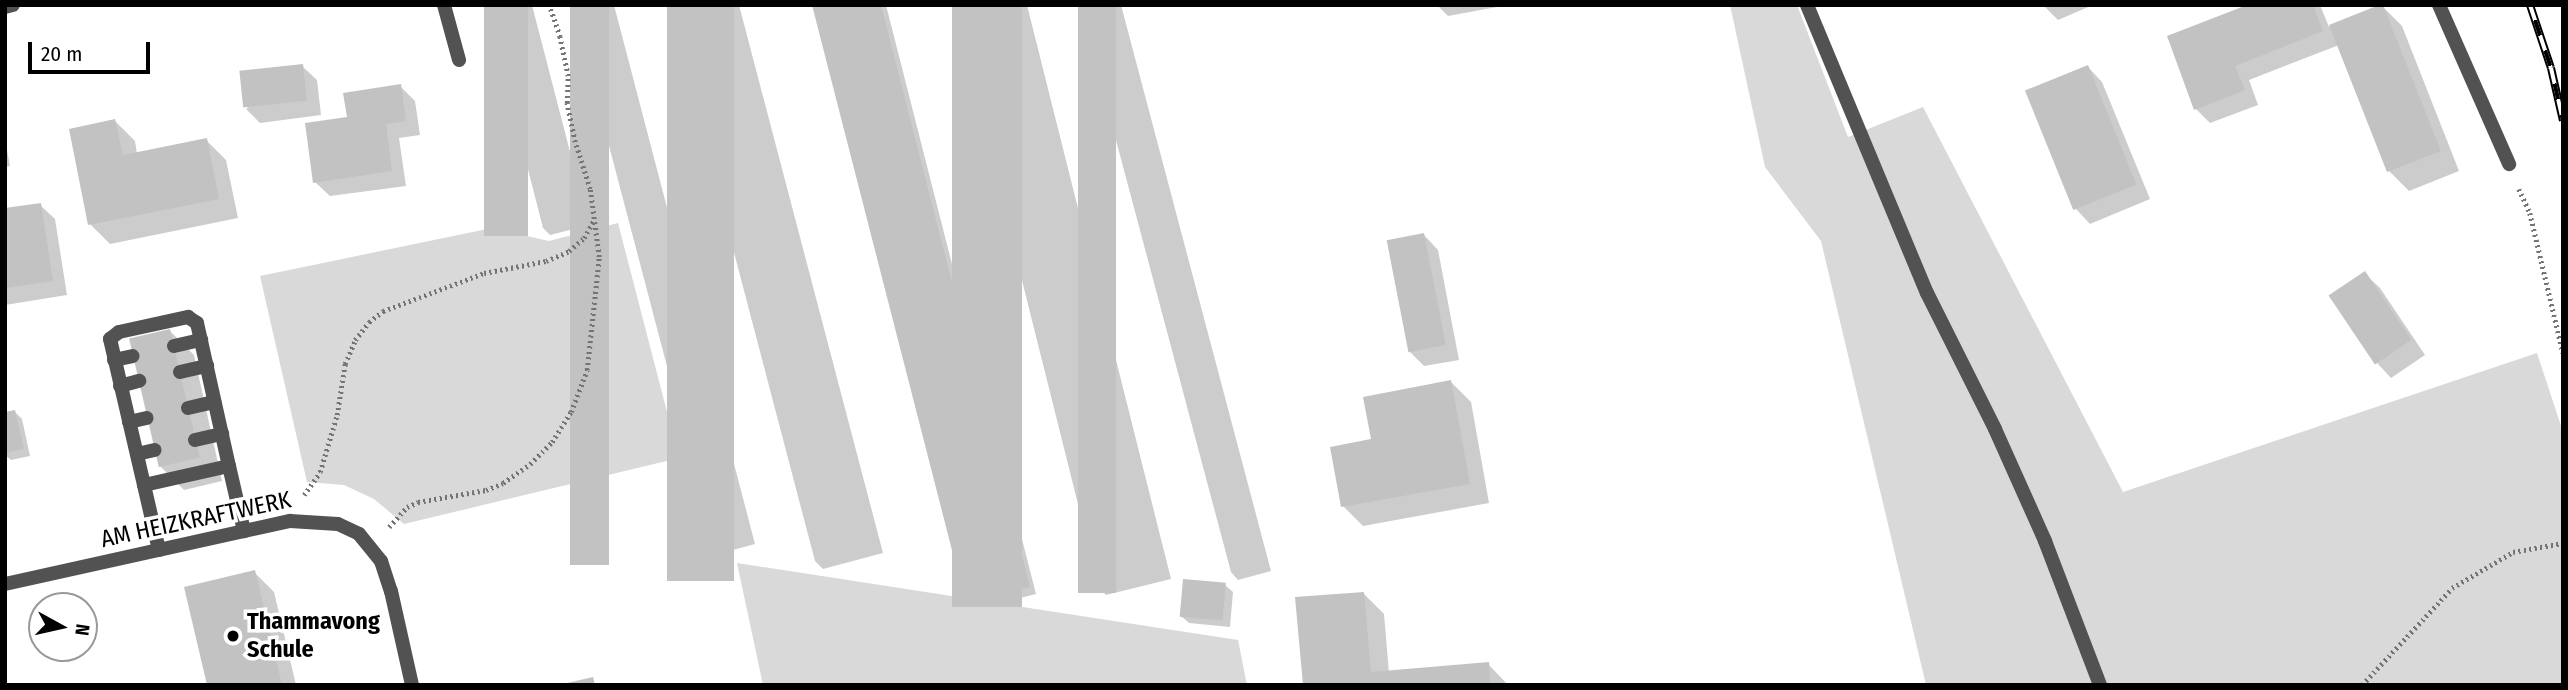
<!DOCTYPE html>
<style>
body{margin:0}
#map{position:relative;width:2568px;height:690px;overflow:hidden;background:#fff;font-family:"Fira Sans Condensed",sans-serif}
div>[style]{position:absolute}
.green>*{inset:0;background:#d9d9d9}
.shadow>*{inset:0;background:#0003}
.building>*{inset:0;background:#c2c2c2;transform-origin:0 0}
.path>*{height:4.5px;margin-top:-2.25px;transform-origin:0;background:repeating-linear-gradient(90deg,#747474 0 2px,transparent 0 5.5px)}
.lane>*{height:14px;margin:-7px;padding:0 7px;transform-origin:7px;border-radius:7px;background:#525252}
.street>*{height:14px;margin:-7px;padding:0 7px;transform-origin:7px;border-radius:7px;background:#525252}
.rail>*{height:8px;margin-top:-4px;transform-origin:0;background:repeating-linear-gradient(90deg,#fff 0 16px,#000 0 32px);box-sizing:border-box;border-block:2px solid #000}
.dots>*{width:19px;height:19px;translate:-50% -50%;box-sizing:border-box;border:4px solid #fff;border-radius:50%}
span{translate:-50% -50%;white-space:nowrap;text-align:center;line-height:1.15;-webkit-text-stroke:7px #fff;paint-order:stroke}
.street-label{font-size:24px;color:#000}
.poi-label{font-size:24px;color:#000;font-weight:700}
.left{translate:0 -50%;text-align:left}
.frame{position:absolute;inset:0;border:7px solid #000;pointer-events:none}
.north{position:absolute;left:28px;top:592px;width:70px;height:70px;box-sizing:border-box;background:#fff;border:2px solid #999;border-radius:50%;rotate:98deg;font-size:19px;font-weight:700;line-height:28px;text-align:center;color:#000}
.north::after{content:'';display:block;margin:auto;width:24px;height:32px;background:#000;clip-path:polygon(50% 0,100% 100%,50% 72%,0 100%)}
.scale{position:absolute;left:28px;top:42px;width:122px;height:32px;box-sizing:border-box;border:4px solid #000;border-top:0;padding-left:9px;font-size:21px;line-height:24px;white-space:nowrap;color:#000;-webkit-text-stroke:5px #fff;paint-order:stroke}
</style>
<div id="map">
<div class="green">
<div style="clip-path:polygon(1730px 5px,1797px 5px,1848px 137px,1923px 107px,2123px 492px,2537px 353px,2563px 432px,2563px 685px,1926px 685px,1821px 241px,1765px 167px)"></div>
<div style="clip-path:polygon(618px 223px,679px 458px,404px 524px,374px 499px,344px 485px,307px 482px,260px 276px,492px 228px,549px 241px)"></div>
<div style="clip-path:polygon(737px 563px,1238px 640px,1247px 685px,763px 685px)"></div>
</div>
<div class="shadow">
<div style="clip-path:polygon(486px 5px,532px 5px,589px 225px,550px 235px,543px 228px)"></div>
<div style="clip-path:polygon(572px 5px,614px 5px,755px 544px,722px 553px,714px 545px)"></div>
<div style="clip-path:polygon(669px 5px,739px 5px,883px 553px,823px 569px,815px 561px)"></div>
<div style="clip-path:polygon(814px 5px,886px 5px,1036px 594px,1004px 602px,997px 595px,987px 559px,963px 565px,955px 558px)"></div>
<div style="clip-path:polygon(953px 5px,1027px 5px,1171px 579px,1106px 595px,1099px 588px)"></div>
<div style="clip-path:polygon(1080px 5px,1121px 5px,1271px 571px,1238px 580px,1231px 572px)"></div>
<div style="clip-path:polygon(1437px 5px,1508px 5px,1448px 16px)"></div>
<div style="clip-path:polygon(2043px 5px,2093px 5px,2058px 20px)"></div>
<div style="clip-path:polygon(2252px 5px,2320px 5px,2329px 27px,2382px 6px,2402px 26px,2459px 171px,2409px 191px,2389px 171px,2339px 45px,2249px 80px,2258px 105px,2210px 123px,2196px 109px)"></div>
<div style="clip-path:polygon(302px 66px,317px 80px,321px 115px,260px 123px,246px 109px)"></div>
<div style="clip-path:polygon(2088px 67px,2102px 82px,2150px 199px,2090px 224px,2076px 209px)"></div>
<div style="clip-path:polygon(400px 86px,415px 101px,420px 135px,399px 138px,406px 186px,330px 196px,315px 182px,349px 119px)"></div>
<div style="clip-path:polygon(115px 121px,135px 141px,137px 154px,206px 140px,226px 160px,238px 218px,110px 244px,90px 224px)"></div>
<div style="clip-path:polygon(5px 139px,10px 166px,5px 167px)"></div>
<div style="clip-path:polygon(40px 205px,55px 219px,67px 295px,5px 305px,5px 210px)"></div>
<div style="clip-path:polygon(1424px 235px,1438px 250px,1459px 360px,1424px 366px,1409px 351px)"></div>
<div style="clip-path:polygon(2365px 274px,2380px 288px,2425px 355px,2391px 378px,2377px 363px)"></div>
<div style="clip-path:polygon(170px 331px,194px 355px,222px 481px,184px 490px,160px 466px)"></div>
<div style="clip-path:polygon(1451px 382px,1471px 402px,1489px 503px,1363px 526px,1343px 506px,1373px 441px)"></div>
<div style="clip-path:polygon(15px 412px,22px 419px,30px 456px,11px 460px,5px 455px,5px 413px)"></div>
<div style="clip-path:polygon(254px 572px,274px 592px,296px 685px,208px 685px)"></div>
<div style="clip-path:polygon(1225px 585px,1233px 592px,1230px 627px,1189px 623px,1181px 616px)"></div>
<div style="clip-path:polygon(1364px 594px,1384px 614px,1389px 673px,1488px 664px,1508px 685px,1305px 685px)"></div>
</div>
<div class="building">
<div style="left:484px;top:5px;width:44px;height:231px"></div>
<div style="left:570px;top:5px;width:39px;height:560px"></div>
<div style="left:667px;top:5px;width:67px;height:576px"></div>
<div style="clip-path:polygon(812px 5px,881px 5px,1030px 587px,995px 596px,984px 551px,954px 558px)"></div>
<div style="left:952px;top:5px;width:70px;height:602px"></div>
<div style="left:1078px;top:5px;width:38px;height:588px"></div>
<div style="clip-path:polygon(2247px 5px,2313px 5px,2323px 31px,2235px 66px,2245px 90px,2194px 110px,2167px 36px)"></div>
<div style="clip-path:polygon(2379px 5px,2383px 5px,2441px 151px,2387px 172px,2329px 25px)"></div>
<div style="left:303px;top:64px;width:37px;height:64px;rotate:84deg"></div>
<div style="left:2088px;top:65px;width:129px;height:68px;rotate:68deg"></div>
<div style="clip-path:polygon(401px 84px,406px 121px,386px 124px,392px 171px,313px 183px,305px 123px,347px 117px,343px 93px)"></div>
<div style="clip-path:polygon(115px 119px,123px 155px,207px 138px,219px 199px,88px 225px,69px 129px)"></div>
<div style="clip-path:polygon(41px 203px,53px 281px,5px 288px,5px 208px)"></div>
<div style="left:1424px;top:233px;width:114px;height:38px;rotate:79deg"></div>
<div style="left:2365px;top:271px;width:83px;height:44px;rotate:56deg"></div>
<div style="left:170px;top:329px;width:132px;height:42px;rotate:77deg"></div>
<div style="clip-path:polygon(1451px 380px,1470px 484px,1341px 507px,1330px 447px,1371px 439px,1363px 397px)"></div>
<div style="clip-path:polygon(15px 410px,24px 449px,5px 453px,5px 412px)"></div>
<div style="clip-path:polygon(255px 570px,282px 685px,207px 685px,184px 587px)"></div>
<div style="left:1183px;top:579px;width:43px;height:38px;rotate:5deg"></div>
<div style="clip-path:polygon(1364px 592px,1371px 672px,1489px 662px,1490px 685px,1303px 685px,1295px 597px)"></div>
<div style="clip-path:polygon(593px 677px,595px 685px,563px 685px,563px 684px)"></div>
</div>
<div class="path">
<div style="left:2519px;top:189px;width:26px;rotate:65deg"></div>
<div style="left:2530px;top:213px;width:144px;rotate:76.7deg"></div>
<div style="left:304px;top:495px;width:28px;rotate:-55deg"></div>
<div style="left:320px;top:472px;width:59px;rotate:-73.4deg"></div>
<div style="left:337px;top:415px;width:52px;rotate:-81.1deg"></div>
<div style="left:345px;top:364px;width:26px;rotate:-67deg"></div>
<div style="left:355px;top:340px;width:23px;rotate:-52deg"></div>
<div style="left:369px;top:322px;width:18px;rotate:-38deg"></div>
<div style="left:383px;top:311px;width:108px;rotate:-20.6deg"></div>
<div style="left:484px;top:273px;width:63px;rotate:-11deg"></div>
<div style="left:546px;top:261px;width:25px;rotate:-23deg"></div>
<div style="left:569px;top:251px;width:20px;rotate:-41deg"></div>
<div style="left:584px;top:238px;width:21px;rotate:-61deg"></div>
<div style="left:389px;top:527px;width:27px;rotate:-48deg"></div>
<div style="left:407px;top:507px;width:12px;rotate:-24deg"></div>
<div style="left:418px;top:502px;width:69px;rotate:-10deg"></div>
<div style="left:486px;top:490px;width:18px;rotate:-22deg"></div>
<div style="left:503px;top:483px;width:33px;rotate:-35deg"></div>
<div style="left:530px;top:464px;width:31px;rotate:-45deg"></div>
<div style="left:552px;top:442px;width:36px;rotate:-58deg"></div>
<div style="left:571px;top:412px;width:45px;rotate:-69.1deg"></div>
<div style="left:587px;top:370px;width:114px;rotate:-83.9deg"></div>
<div style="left:599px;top:257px;width:69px;rotate:-97.5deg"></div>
<div style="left:590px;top:189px;width:49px;rotate:-107.7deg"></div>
<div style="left:575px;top:142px;width:40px;rotate:-102deg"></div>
<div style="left:567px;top:103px;width:27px;rotate:-88deg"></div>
<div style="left:568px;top:76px;width:40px;rotate:-102deg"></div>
<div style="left:560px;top:37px;width:34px;rotate:-109deg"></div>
<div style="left:2362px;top:685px;width:132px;rotate:-47.1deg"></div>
<div style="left:2452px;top:588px;width:71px;rotate:-30.5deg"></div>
<div style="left:2513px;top:552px;width:51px;rotate:-10.2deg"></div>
</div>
<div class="lane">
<div style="left:444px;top:5px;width:57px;rotate:74.7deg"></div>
<div style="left:1807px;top:5px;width:312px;rotate:67.4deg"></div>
<div style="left:1927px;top:293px;width:152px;rotate:63.4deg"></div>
<div style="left:1995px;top:429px;width:123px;rotate:65.9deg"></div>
<div style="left:2045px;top:541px;width:154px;rotate:69.1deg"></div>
<div style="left:2439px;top:5px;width:174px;rotate:66.2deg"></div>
<div style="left:174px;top:346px;width:28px;rotate:-13deg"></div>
<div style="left:114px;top:360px;width:19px;rotate:-12deg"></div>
<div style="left:180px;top:372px;width:28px;rotate:-13deg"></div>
<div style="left:120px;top:386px;width:20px;rotate:-15deg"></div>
<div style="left:188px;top:408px;width:27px;rotate:-13deg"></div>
<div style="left:129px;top:422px;width:18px;rotate:-13deg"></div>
<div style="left:195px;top:440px;width:28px;rotate:-13deg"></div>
<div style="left:137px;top:454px;width:18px;rotate:-13deg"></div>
<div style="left:144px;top:485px;width:150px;rotate:-103.1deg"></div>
<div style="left:110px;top:339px;width:11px;rotate:-38deg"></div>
<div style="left:119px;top:332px;width:71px;rotate:-12.3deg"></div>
<div style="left:188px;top:317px;width:11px;rotate:34deg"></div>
<div style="left:197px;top:323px;width:147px;rotate:77.4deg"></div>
<div style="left:159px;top:550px;width:67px;rotate:-103deg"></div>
<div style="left:144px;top:485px;width:87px;rotate:-12.6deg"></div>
<div style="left:229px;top:466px;width:67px;rotate:77deg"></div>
</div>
<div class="street">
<div style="left:5px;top:7px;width:8px;rotate:-14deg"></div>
<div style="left:5px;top:584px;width:292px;rotate:-12.5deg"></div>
<div style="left:290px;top:521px;width:48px;rotate:3.6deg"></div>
<div style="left:338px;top:524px;width:23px;rotate:25deg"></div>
<div style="left:359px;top:534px;width:35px;rotate:51deg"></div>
<div style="left:381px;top:561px;width:32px;rotate:72deg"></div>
<div style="left:391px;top:591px;width:96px;rotate:77.4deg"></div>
</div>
<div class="rail">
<div style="left:2530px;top:5px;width:66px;rotate:71.6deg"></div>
<div style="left:2551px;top:68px;width:54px;rotate:77.2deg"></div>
</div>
<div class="dots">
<div style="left:233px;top:636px;background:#000"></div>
</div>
<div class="street-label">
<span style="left:196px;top:520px;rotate:-12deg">AM HEIZKRAFTWERK</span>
</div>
<div class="poi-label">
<span class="left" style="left:247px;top:636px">Thammavong<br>Schule</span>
</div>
<div class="frame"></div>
<div class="north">N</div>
<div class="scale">20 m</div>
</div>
